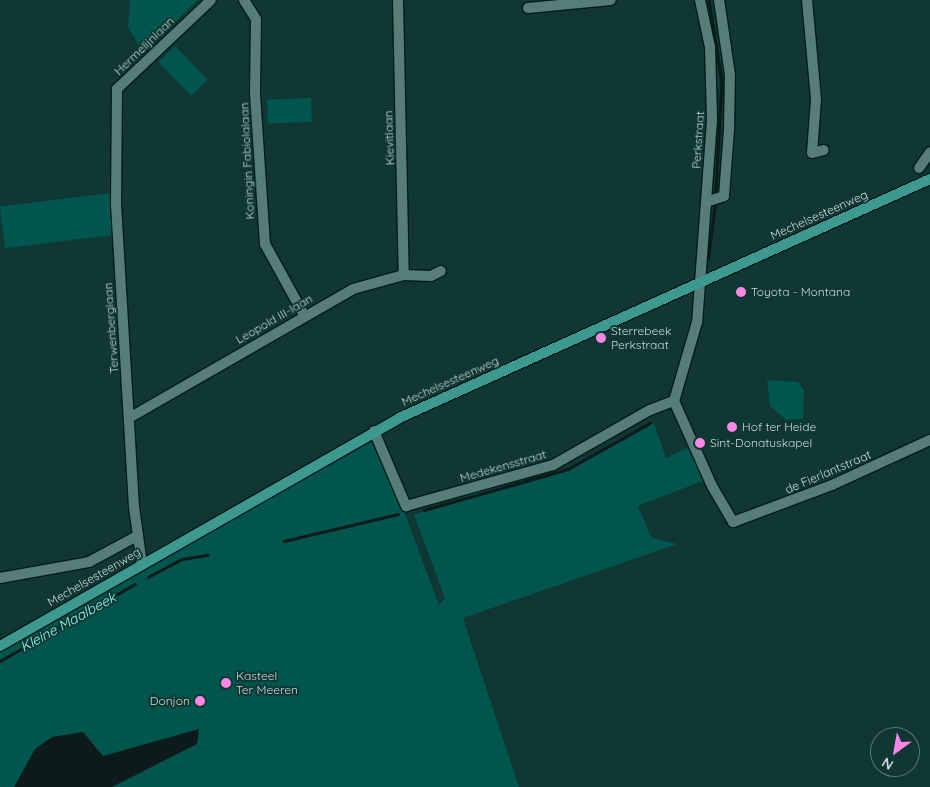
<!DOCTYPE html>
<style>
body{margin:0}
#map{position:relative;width:930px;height:787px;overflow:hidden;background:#103733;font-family:Quicksand,sans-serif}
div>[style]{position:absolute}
.green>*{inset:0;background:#00564e;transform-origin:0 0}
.water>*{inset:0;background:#0c1b19}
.stream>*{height:2.5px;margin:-1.25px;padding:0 1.25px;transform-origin:1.25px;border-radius:1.25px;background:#0c1b19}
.roads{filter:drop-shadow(1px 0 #011d1a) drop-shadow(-1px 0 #011d1a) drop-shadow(0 1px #011d1a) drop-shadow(0 -1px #011d1a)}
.minor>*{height:10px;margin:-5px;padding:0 5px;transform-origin:5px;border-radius:5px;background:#567d77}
.secondary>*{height:10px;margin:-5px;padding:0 5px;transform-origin:5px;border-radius:5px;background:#3d998f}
.dots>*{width:14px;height:14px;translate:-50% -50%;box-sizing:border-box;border:2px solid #103733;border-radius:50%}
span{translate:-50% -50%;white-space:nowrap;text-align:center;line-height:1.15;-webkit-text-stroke:4px #103733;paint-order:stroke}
.street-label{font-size:12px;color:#c7dbd8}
.poi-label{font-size:12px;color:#c7dbd8}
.left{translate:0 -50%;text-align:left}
.right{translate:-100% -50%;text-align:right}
.water-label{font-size:14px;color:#85faeb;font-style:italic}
.north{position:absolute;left:870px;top:727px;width:50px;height:50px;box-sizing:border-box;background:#103733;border:1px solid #597975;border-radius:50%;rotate:212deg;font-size:14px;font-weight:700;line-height:20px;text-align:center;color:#c7dbd8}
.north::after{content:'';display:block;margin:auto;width:18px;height:22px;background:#fb87e6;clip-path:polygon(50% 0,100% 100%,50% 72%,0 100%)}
</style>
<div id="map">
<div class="green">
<div style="clip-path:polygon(130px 0,198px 0,143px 53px,128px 27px)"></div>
<div style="left:175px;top:46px;width:47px;height:23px;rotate:46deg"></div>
<div style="left:311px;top:98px;width:24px;height:44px;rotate:88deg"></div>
<div style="left:110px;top:193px;width:42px;height:111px;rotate:83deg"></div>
<div style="clip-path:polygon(767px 380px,798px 382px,804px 390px,803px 419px,786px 420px,770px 406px)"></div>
<div style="clip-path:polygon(654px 423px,666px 458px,690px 447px,705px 480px,638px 506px,652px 538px,677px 544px,463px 618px,519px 787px,0 787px,0 650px,48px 622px,377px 439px,439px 605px,445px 598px,414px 515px,472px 494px,520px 482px,505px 490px,561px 473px)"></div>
</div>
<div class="water">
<div style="clip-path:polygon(199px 729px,197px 744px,112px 787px,14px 787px,35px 749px,52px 737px,83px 732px,103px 756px)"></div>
</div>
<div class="stream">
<div style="left:709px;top:0;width:83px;rotate:81deg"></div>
<div style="left:722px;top:82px;width:108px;rotate:93.2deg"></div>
<div style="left:708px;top:259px;width:55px;rotate:-82.7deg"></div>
<div style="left:424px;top:510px;width:150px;rotate:-15.9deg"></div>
<div style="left:568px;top:469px;width:94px;rotate:-29.3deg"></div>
<div style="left:284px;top:541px;width:117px;rotate:-13.3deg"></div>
<div style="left:148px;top:577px;width:38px;rotate:-28deg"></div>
<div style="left:182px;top:559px;width:26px;rotate:-9deg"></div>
<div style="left:0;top:661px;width:155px;rotate:-29.7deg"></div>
</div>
<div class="roads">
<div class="minor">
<div style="left:244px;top:0;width:22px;rotate:58deg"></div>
<div style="left:256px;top:19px;width:75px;rotate:90.8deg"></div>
<div style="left:255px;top:94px;width:150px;rotate:86.2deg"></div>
<div style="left:265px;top:244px;width:81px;rotate:61.2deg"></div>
<div style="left:398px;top:0;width:275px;rotate:88.8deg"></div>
<div style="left:700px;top:0;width:48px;rotate:78deg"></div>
<div style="left:710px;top:47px;width:73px;rotate:88.4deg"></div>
<div style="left:712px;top:120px;width:203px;rotate:94.2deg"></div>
<div style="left:697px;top:322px;width:82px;rotate:106.2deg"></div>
<div style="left:674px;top:401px;width:93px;rotate:65.9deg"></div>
<div style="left:712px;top:486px;width:42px;rotate:59.7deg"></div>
<div style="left:733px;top:522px;width:106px;rotate:-20.5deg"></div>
<div style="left:832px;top:485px;width:108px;rotate:-24.7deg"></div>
<div style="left:807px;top:0;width:99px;rotate:84.8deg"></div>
<div style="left:816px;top:99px;width:54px;rotate:94.2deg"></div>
<div style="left:812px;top:153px;width:12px;rotate:-14deg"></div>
<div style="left:528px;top:8px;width:83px;rotate:-5.5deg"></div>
<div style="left:919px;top:168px;width:19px;rotate:-55deg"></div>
<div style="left:706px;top:202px;width:19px;rotate:-18deg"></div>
<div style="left:724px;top:196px;width:66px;rotate:-85.7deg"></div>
<div style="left:729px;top:130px;width:55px;rotate:-89deg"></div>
<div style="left:730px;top:75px;width:76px;rotate:-98.3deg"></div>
<div style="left:129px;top:418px;width:258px;rotate:-29.9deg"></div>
<div style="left:353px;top:289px;width:53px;rotate:-15.4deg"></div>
<div style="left:404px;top:275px;width:27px;rotate:2deg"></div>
<div style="left:431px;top:276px;width:11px;rotate:-27deg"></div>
<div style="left:374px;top:431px;width:82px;rotate:66.9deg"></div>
<div style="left:406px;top:506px;width:153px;rotate:-15.6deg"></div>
<div style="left:553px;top:465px;width:112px;rotate:-29.6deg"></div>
<div style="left:650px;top:410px;width:26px;rotate:-21deg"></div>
<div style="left:142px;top:564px;width:58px;rotate:-98deg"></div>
<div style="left:134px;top:507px;width:304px;rotate:-93.4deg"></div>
<div style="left:116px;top:204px;width:115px;rotate:-89.5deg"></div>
<div style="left:117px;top:89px;width:129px;rotate:-43.4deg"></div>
<div style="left:0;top:578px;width:90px;rotate:-10.2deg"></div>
<div style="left:89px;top:562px;width:55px;rotate:-28.4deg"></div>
</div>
<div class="secondary">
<div style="left:0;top:646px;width:460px;rotate:-29.7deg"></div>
<div style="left:399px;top:418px;width:582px;rotate:-24.23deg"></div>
</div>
</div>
<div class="dots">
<div style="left:741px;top:292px;background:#fb87e6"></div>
<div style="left:601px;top:338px;background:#fb87e6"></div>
<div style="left:732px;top:427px;background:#fb87e6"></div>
<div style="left:700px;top:443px;background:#fb87e6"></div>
<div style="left:226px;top:683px;background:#fb87e6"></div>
<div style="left:200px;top:701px;background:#fb87e6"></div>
</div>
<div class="street-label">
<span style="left:144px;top:46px;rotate:-44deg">Hermelijnlaan</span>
<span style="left:389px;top:138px;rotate:-92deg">Kievitlaan</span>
<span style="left:698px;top:140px;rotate:-86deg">Perkstraat</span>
<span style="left:247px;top:161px;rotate:-93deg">Koningin Fabiolalaan</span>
<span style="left:819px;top:215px;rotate:-24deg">Mechelsesteenweg</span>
<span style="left:274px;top:319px;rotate:-30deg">Leopold III-laan</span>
<span style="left:111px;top:328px;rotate:-94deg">Terwenberglaan</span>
<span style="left:450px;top:381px;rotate:-24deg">Mechelsesteenweg</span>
<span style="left:503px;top:466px;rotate:-16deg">Medekensstraat</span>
<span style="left:828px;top:472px;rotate:-23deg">de Fierlantstraat</span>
<span style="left:94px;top:577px;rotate:-30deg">Mechelsesteenweg</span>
</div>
<div class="poi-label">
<span class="left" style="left:751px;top:292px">Toyota - Montana</span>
<span class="left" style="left:611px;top:338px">Sterrebeek<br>Perkstraat</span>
<span class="left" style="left:742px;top:427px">Hof ter Heide</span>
<span class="left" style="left:710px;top:443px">Sint-Donatuskapel</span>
<span class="left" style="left:236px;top:683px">Kasteel<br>Ter Meeren</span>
<span class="right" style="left:190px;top:701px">Donjon</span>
</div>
<div class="water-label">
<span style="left:68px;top:622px;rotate:-29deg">Kleine Maalbeek</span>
</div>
<div class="north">N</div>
</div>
